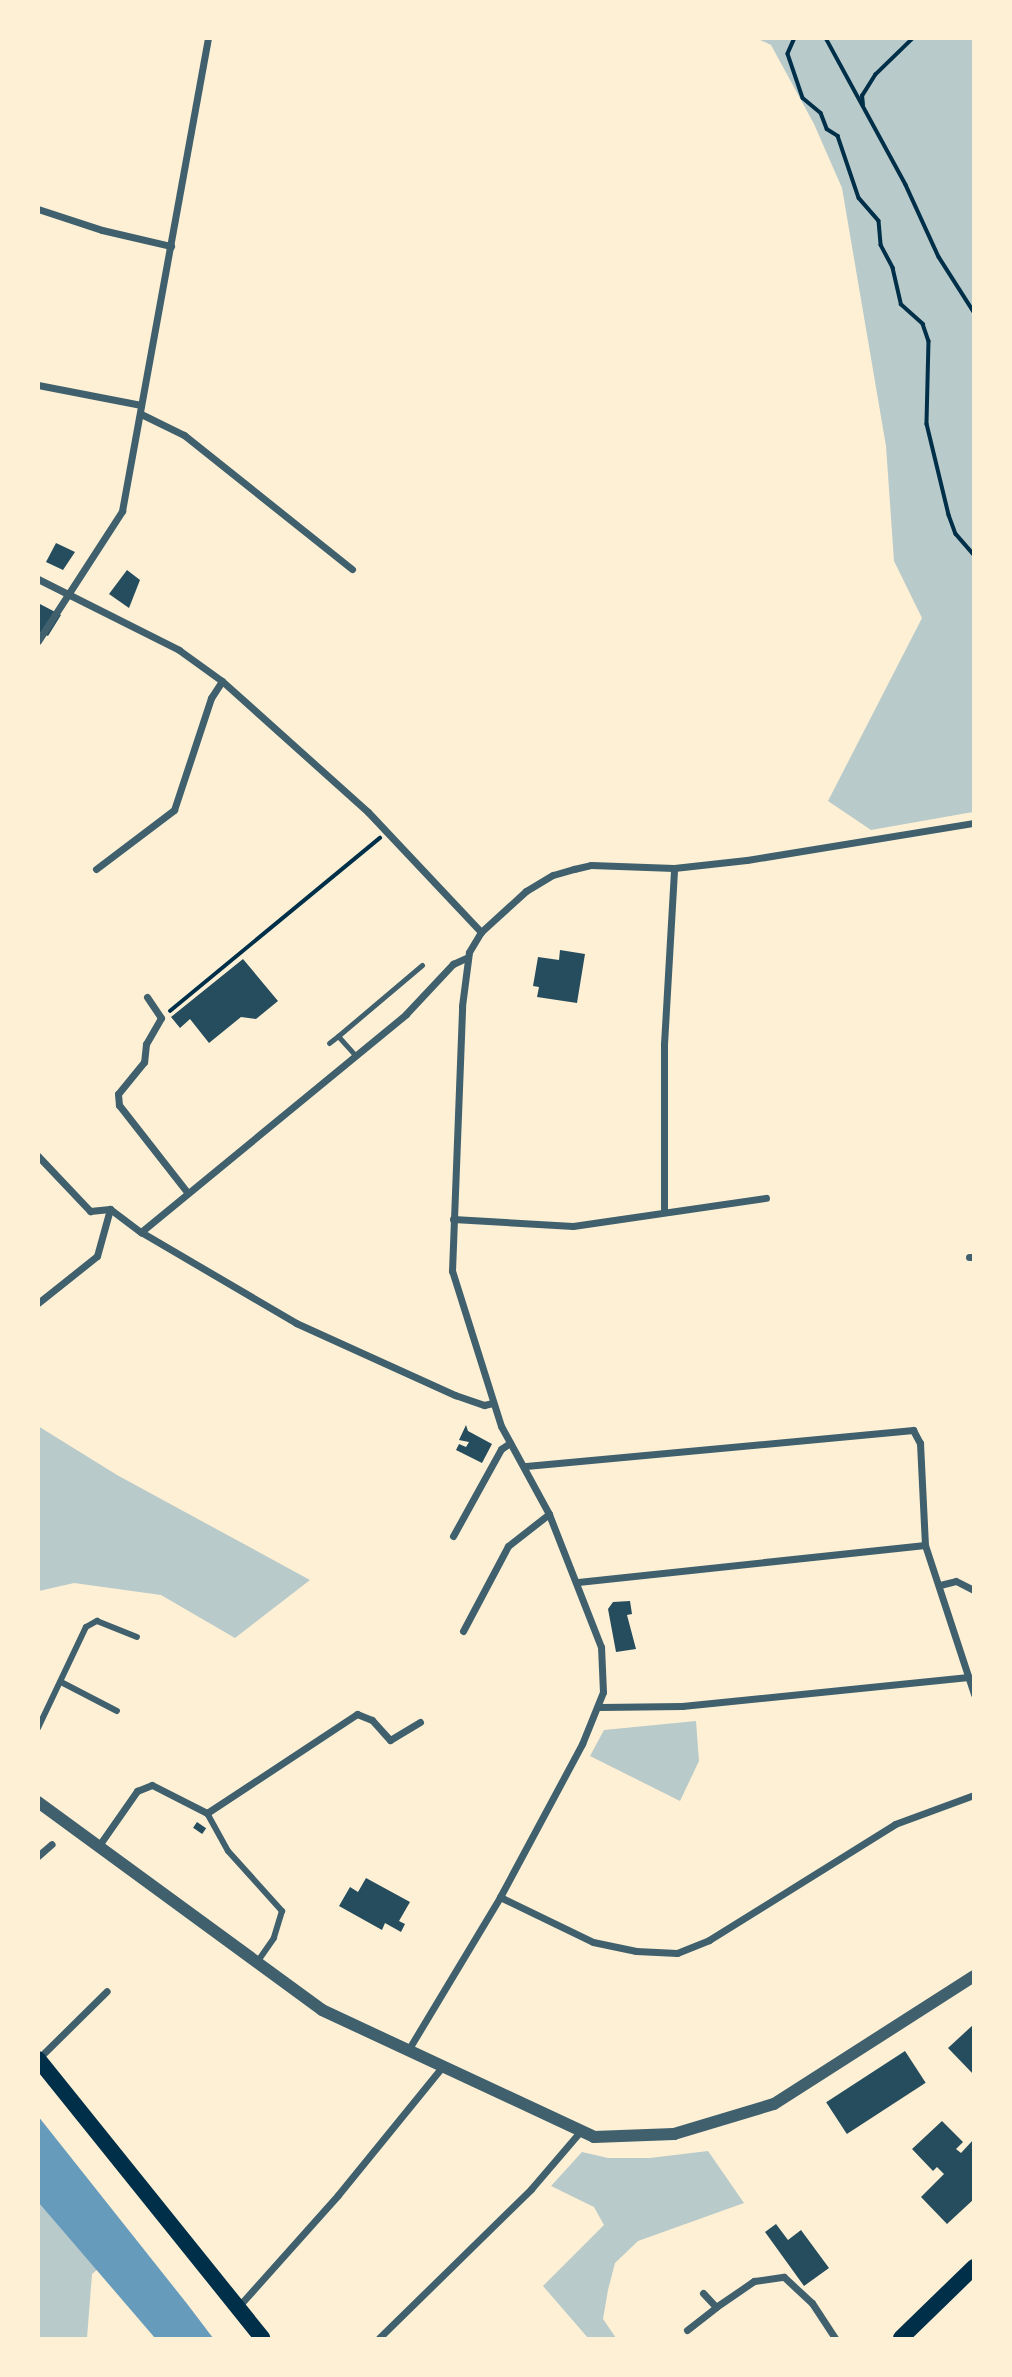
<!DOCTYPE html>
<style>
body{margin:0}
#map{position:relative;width:1012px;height:2377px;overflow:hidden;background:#fdf0d5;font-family:Overpass,sans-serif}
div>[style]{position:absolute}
.green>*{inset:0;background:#b9caca}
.water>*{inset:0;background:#669bbc}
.building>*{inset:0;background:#264d5e;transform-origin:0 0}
.path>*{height:3.5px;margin:-1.75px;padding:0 1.75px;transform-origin:1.75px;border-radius:1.75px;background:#003049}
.service>*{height:5px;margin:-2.5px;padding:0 2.5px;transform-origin:2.5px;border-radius:2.5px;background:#3f606c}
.pedestrian>*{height:6px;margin:-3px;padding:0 3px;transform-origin:3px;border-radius:3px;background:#3f606c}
.minor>*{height:7px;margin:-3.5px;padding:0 3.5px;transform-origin:3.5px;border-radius:3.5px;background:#3f606c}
.tertiary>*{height:12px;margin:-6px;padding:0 6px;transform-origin:6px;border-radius:6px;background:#3f606c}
.primary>*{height:16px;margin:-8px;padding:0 8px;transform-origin:8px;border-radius:8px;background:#003049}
span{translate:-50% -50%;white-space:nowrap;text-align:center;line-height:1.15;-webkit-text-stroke:7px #fdf0d5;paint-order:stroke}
.frame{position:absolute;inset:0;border:40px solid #fdf0d5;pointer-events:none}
</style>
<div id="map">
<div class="green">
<div style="clip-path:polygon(758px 39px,973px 39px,973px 812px,871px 830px,828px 801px,922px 618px,894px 561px,886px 446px,842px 188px,814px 124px,771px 45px)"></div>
<div style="clip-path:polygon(38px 1426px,117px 1475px,310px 1580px,235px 1638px,161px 1595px,74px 1583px,39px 1591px)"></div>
<div style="clip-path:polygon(696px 1721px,699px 1761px,680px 1801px,590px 1756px,604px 1730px)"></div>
<div style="clip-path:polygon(708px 2151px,744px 2203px,638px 2241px,615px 2263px,608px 2290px,603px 2319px,616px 2338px,588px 2338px,543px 2286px,604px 2225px,594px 2207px,551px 2186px,582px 2152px,608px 2158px,650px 2158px)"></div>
<div style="clip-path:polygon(38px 2194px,110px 2259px,92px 2274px,87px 2338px,39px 2338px)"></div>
</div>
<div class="water">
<div style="clip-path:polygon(38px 2116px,188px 2305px,213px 2338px,155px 2338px,39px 2203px)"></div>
</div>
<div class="building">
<div style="clip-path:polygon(56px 543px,75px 552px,63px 570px,46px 562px)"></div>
<div style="clip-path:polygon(127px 570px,140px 580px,129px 608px,109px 594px)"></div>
<div style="clip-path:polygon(38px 603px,61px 615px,48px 636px,38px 631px)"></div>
<div style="clip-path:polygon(560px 950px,585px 954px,577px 1003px,537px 997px,539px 987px,533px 986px,538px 957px,559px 960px)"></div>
<div style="clip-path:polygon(243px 959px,278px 1001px,256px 1019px,241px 1017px,209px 1043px,190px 1019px,180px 1028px,171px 1017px)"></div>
<div style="clip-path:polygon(466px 1425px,468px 1431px,492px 1444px,482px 1463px,456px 1450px,459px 1444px,466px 1447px,469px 1442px,459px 1440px)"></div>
<div style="clip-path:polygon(630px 1601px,632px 1614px,627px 1615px,636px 1649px,616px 1652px,608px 1609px,613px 1602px)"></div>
<div style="left:197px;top:1822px;width:11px;height:7px;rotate:34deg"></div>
<div style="clip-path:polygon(366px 1878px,410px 1902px,399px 1921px,405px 1924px,401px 1932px,385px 1923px,382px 1930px,339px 1906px,350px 1887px,358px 1892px)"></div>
<div style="clip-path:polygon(974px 2024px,974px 2075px,948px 2048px)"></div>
<div style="left:905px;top:2051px;width:38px;height:94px;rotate:57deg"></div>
<div style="clip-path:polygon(942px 2121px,963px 2142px,956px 2149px,961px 2153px,974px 2139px,974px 2199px,947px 2224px,921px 2197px,944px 2174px,937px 2167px,933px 2171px,912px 2149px)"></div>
<div style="clip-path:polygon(776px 2224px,788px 2240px,801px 2230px,829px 2268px,804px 2286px,765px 2232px)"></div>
</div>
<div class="path">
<div style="left:795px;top:38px;width:17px;rotate:114deg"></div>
<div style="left:788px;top:54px;width:46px;rotate:71.2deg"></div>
<div style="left:803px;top:98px;width:23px;rotate:40deg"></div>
<div style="left:821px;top:113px;width:17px;rotate:69deg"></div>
<div style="left:827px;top:129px;width:13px;rotate:32deg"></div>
<div style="left:838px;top:136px;width:65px;rotate:71.3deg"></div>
<div style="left:859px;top:198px;width:30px;rotate:49deg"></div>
<div style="left:879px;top:221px;width:24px;rotate:85deg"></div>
<div style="left:881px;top:245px;width:26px;rotate:62deg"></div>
<div style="left:893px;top:268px;width:37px;rotate:77deg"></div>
<div style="left:901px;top:304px;width:30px;rotate:42deg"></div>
<div style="left:923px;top:324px;width:18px;rotate:71deg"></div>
<div style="left:929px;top:341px;width:83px;rotate:91.4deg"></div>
<div style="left:927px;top:424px;width:94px;rotate:76.4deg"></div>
<div style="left:949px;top:515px;width:20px;rotate:70deg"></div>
<div style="left:956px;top:534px;width:28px;rotate:49deg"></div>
<div style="left:826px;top:38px;width:167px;rotate:61.4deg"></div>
<div style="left:906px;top:185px;width:79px;rotate:65.4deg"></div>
<div style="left:939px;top:257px;width:65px;rotate:57.5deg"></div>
<div style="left:863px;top:105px;width:9px;rotate:-96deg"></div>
<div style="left:862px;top:96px;width:25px;rotate:-58deg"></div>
<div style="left:875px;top:75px;width:53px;rotate:-44.2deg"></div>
<div style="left:170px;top:1011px;width:272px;rotate:-39.5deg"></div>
</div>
<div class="service">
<div style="left:338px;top:1036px;width:110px;rotate:-40.2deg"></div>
<div style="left:329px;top:1043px;width:11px;rotate:-38deg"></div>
<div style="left:338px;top:1036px;width:27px;rotate:48deg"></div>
</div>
<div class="pedestrian">
<div style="left:61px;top:1682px;width:63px;rotate:27.4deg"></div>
<div style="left:38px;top:1728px;width:112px;rotate:-64.6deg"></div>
<div style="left:86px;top:1627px;width:13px;rotate:-29deg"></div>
<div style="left:97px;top:1621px;width:43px;rotate:21.8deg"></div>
<div style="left:207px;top:1813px;width:43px;rotate:61.1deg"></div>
<div style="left:228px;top:1851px;width:81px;rotate:48deg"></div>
<div style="left:282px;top:1911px;width:28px;rotate:107deg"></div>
<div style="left:274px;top:1938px;width:28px;rotate:125deg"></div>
</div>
<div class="minor">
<div style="left:38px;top:209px;width:67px;rotate:18.2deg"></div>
<div style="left:102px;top:230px;width:71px;rotate:13.1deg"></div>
<div style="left:38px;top:385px;width:105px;rotate:11deg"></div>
<div style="left:141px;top:414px;width:48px;rotate:26deg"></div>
<div style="left:184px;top:435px;width:215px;rotate:38.6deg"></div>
<div style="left:38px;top:579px;width:158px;rotate:26.7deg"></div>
<div style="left:179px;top:650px;width:53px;rotate:35.8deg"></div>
<div style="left:222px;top:681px;width:196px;rotate:41.9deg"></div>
<div style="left:368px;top:812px;width:165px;rotate:46.7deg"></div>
<div style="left:38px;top:641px;width:155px;rotate:-57.1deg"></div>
<div style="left:122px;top:511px;width:481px;rotate:-79.7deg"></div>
<div style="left:96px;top:869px;width:98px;rotate:-37.1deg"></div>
<div style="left:174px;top:810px;width:118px;rotate:-71.7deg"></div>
<div style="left:211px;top:698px;width:20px;rotate:-57deg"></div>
<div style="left:147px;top:997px;width:25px;rotate:56deg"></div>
<div style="left:161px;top:1018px;width:30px;rotate:120deg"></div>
<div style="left:146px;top:1044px;width:18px;rotate:96deg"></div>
<div style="left:144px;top:1062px;width:41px;rotate:129.1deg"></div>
<div style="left:118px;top:1094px;width:11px;rotate:85deg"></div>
<div style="left:119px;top:1105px;width:110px;rotate:52deg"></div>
<div style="left:38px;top:1156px;width:76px;rotate:46.6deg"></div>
<div style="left:90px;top:1211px;width:20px;rotate:-6deg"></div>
<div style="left:110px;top:1209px;width:39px;rotate:37deg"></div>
<div style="left:141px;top:1232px;width:180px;rotate:30.4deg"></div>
<div style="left:296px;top:1323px;width:175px;rotate:24.4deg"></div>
<div style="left:455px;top:1395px;width:31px;rotate:19deg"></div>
<div style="left:484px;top:1405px;width:9px;rotate:-13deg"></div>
<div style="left:664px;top:1211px;width:167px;rotate:-90deg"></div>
<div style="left:664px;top:1044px;width:176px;rotate:-86.7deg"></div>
<div style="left:453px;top:1219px;width:120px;rotate:3.3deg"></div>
<div style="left:573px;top:1226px;width:195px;rotate:-8.3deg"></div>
<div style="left:141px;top:1232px;width:343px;rotate:-39.4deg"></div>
<div style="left:406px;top:1014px;width:69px;rotate:-46.8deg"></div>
<div style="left:453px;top:964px;width:14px;rotate:-25deg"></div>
<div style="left:969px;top:1257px;width:5px"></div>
<div style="left:38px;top:1303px;width:75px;rotate:-38.5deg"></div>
<div style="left:97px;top:1256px;width:49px;rotate:-74.5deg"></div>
<div style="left:526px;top:1466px;width:389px;rotate:-5.3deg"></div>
<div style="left:913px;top:1430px;width:15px;rotate:62deg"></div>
<div style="left:920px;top:1443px;width:102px;rotate:87.2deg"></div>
<div style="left:925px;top:1545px;width:157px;rotate:71.8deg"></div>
<div style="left:453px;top:1536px;width:99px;rotate:-61.1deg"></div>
<div style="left:501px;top:1449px;width:11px;rotate:-34deg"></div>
<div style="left:578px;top:1582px;width:349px;rotate:-6.1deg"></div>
<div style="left:940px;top:1585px;width:16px;rotate:-14deg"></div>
<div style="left:956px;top:1581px;width:20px;rotate:27deg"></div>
<div style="left:463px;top:1631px;width:96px;rotate:-62.1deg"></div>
<div style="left:508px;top:1546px;width:52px;rotate:-38deg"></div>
<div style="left:600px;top:1707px;width:82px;rotate:-0.7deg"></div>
<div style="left:682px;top:1706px;width:288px;rotate:-5.8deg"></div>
<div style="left:100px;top:1844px;width:65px;rotate:-55.1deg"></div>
<div style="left:137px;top:1791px;width:16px;rotate:-22deg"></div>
<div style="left:152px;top:1785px;width:62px;rotate:27deg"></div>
<div style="left:207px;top:1813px;width:180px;rotate:-33.4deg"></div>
<div style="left:357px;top:1714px;width:16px;rotate:22deg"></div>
<div style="left:372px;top:1720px;width:27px;rotate:48deg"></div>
<div style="left:390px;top:1740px;width:35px;rotate:-31deg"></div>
<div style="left:38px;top:1856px;width:18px;rotate:-41deg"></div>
<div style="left:500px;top:1897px;width:103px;rotate:25.8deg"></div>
<div style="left:593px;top:1942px;width:44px;rotate:11.8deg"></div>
<div style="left:636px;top:1951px;width:41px;rotate:2.8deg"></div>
<div style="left:677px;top:1953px;width:35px;rotate:-22deg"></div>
<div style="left:709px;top:1940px;width:219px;rotate:-31.9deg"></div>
<div style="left:895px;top:1824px;width:84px;rotate:-20.2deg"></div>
<div style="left:410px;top:2047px;width:175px;rotate:-59deg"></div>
<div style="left:500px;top:1897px;width:174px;rotate:-61.8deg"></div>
<div style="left:582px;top:1744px;width:56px;rotate:-68deg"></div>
<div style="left:603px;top:1692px;width:45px;rotate:-92.5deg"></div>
<div style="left:601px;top:1647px;width:143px;rotate:-111.4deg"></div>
<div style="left:549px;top:1514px;width:100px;rotate:-118.6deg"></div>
<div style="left:501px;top:1426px;width:163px;rotate:-107.5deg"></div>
<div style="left:452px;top:1271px;width:265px;rotate:-87.8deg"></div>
<div style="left:462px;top:1006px;width:54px;rotate:-82.6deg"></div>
<div style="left:469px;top:952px;width:23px;rotate:-59deg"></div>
<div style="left:481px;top:932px;width:61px;rotate:-42.3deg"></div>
<div style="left:526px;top:891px;width:31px;rotate:-31deg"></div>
<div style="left:553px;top:875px;width:22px;rotate:-16deg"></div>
<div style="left:574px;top:869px;width:17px;rotate:-13deg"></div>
<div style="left:591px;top:865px;width:83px;rotate:2.1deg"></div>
<div style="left:674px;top:868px;width:73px;rotate:-6.3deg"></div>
<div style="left:747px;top:860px;width:230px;rotate:-9.3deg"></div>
<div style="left:39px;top:2058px;width:95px;rotate:-44.6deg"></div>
<div style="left:703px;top:2293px;width:19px;rotate:47deg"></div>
<div style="left:716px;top:2307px;width:46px;rotate:-34.4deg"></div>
<div style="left:754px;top:2281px;width:30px;rotate:-8deg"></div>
<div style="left:784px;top:2277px;width:38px;rotate:43deg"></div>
<div style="left:812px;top:2303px;width:42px;rotate:56.7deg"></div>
<div style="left:238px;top:2307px;width:150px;rotate:-48.2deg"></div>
<div style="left:338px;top:2195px;width:166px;rotate:-50.9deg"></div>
<div style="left:687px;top:2330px;width:37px;rotate:-38deg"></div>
<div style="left:379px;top:2338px;width:213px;rotate:-44.4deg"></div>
<div style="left:531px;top:2189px;width:74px;rotate:-49.4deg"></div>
</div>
<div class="tertiary">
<div style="left:38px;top:1802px;width:352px;rotate:36.2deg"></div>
<div style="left:322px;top:2010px;width:300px;rotate:25deg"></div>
<div style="left:594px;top:2137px;width:80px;rotate:-2.1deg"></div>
<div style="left:674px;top:2134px;width:104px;rotate:-16.7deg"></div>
<div style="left:774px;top:2104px;width:237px;rotate:-32.6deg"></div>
</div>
<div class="primary">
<div style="left:38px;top:2059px;width:358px;rotate:51.2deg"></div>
<div style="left:901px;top:2338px;width:102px;rotate:-44.2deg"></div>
</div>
<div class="frame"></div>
</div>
